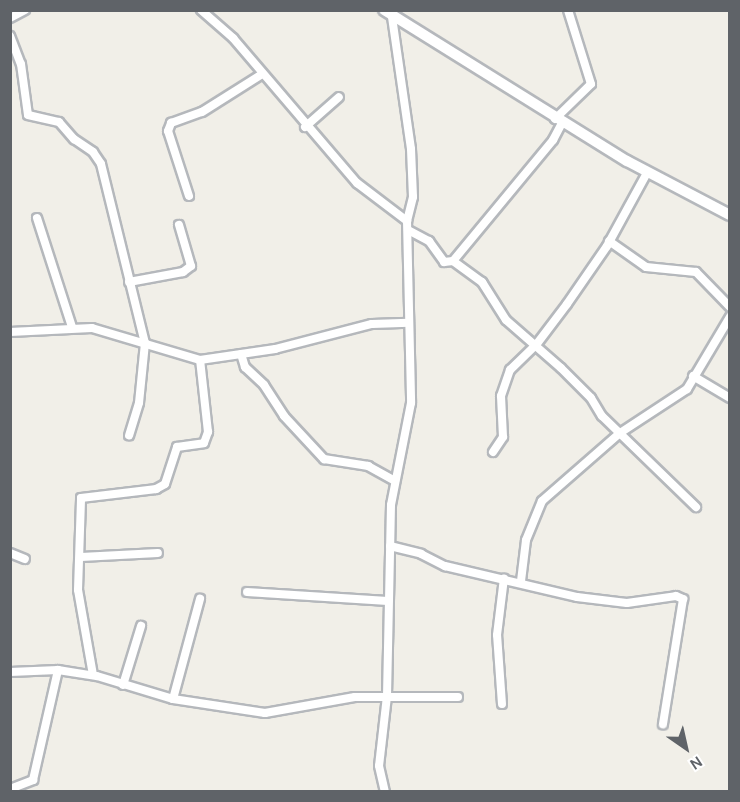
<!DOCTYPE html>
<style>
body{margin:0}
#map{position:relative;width:740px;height:802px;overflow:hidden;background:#f1efe8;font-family:Karla,sans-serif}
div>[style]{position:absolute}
.roads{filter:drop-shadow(2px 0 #b5b8bc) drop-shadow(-2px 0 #b5b8bc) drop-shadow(0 2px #b5b8bc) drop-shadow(0 -2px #b5b8bc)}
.street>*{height:8px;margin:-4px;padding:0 4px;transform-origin:4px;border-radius:4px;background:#fff}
.secondary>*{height:10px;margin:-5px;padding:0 5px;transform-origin:5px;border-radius:5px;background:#fff}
span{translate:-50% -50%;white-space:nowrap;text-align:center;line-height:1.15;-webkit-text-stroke:5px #fff;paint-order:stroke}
.frame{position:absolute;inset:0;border:12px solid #5f6368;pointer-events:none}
.north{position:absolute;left:656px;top:718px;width:60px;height:60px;-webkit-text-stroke:4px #fff;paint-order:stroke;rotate:146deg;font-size:16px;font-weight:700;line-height:24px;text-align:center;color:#5f6368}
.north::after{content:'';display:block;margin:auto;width:21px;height:27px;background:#5f6368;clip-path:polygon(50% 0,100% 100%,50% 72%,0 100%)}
</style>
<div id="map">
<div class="roads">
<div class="street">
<div style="left:201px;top:10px;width:43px;rotate:41.2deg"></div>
<div style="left:233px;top:38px;width:191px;rotate:49.5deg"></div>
<div style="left:357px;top:183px;width:63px;rotate:37.2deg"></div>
<div style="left:407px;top:221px;width:182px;rotate:88.7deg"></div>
<div style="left:411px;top:403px;width:104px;rotate:101.1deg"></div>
<div style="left:391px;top:505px;width:191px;rotate:91.2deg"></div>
<div style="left:387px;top:696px;width:70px;rotate:96.5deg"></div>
<div style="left:379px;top:766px;width:27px;rotate:77deg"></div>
<div style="left:392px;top:17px;width:133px;rotate:81.8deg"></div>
<div style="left:411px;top:149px;width:48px;rotate:87.6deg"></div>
<div style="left:413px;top:197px;width:25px;rotate:104deg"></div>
<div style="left:10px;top:18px;width:17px;rotate:-28deg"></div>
<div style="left:10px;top:36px;width:30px;rotate:69deg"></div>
<div style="left:21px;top:64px;width:51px;rotate:82.2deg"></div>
<div style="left:28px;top:115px;width:32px;rotate:13deg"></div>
<div style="left:59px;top:122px;width:23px;rotate:49deg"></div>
<div style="left:74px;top:139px;width:23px;rotate:34deg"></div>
<div style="left:93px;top:152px;width:14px;rotate:56deg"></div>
<div style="left:101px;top:164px;width:184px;rotate:76.2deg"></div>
<div style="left:145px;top:343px;width:60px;rotate:95.7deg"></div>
<div style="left:139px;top:403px;width:34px;rotate:107deg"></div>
<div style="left:555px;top:119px;width:50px;rotate:-44.2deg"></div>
<div style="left:591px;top:84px;width:77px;rotate:-107.3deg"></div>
<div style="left:305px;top:127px;width:45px;rotate:-41.4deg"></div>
<div style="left:189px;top:196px;width:68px;rotate:-107.9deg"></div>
<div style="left:168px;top:131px;width:9px;rotate:-69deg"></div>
<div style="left:171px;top:123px;width:33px;rotate:-20deg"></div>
<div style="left:202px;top:112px;width:71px;rotate:-32.3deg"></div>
<div style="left:37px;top:218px;width:114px;rotate:72.2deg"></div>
<div style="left:408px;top:230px;width:24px;rotate:28deg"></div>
<div style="left:429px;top:241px;width:26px;rotate:54deg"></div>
<div style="left:444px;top:262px;width:9px;rotate:-6deg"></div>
<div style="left:453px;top:261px;width:157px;rotate:-50.4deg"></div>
<div style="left:553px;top:140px;width:19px;rotate:-62deg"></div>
<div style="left:609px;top:241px;width:45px;rotate:35.1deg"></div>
<div style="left:646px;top:267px;width:50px;rotate:5.7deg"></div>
<div style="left:696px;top:272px;width:49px;rotate:45.8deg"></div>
<div style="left:453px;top:261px;width:36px;rotate:36deg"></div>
<div style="left:482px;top:282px;width:45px;rotate:57.7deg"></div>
<div style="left:506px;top:320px;width:73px;rotate:41.1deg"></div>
<div style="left:561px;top:368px;width:42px;rotate:45deg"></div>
<div style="left:591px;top:398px;width:21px;rotate:59deg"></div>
<div style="left:602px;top:416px;width:131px;rotate:44.1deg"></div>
<div style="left:129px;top:282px;width:55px;rotate:-10.5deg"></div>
<div style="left:183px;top:272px;width:10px;rotate:-37deg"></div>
<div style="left:191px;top:266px;width:43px;rotate:-106.3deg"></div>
<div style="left:10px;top:332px;width:82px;rotate:-2.8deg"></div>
<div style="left:92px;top:328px;width:113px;rotate:16.5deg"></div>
<div style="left:200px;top:360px;width:76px;rotate:-8.3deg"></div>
<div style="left:275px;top:349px;width:100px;rotate:-14.5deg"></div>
<div style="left:372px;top:324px;width:37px;rotate:-2deg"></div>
<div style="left:241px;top:354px;width:14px;rotate:73deg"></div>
<div style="left:245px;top:367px;width:26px;rotate:43deg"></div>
<div style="left:264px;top:385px;width:37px;rotate:57deg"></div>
<div style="left:284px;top:416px;width:59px;rotate:47.1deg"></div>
<div style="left:324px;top:459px;width:45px;rotate:9deg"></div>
<div style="left:368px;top:466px;width:31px;rotate:29deg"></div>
<div style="left:693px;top:376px;width:43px;rotate:30.7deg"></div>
<div style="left:493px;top:452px;width:18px;rotate:-56deg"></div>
<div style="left:503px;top:437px;width:41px;rotate:-92.8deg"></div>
<div style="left:501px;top:396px;width:28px;rotate:-71deg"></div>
<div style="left:510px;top:370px;width:36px;rotate:-44deg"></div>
<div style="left:536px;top:345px;width:51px;rotate:-52.9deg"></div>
<div style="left:567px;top:304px;width:70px;rotate:-55.4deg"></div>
<div style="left:607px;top:246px;width:83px;rotate:-61.3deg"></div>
<div style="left:390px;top:546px;width:32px;rotate:14deg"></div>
<div style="left:421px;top:554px;width:27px;rotate:27deg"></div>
<div style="left:445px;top:566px;width:136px;rotate:13.2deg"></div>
<div style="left:577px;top:597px;width:50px;rotate:6.8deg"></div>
<div style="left:627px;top:603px;width:49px;rotate:-8.1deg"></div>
<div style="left:676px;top:596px;width:8px;rotate:23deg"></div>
<div style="left:683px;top:599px;width:127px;rotate:99.1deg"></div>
<div style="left:10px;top:553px;width:16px;rotate:22deg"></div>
<div style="left:81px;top:557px;width:77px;rotate:-3deg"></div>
<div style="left:521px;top:581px;width:41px;rotate:-83deg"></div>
<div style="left:526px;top:540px;width:42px;rotate:-67.7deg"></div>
<div style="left:542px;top:501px;width:103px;rotate:-41.1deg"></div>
<div style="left:620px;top:433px;width:80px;rotate:-33.3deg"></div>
<div style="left:687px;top:389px;width:84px;rotate:-59.2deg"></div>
<div style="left:247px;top:592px;width:141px;rotate:3.7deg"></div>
<div style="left:10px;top:672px;width:48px;rotate:-2.4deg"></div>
<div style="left:58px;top:670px;width:39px;rotate:9deg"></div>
<div style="left:97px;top:676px;width:79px;rotate:16.8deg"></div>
<div style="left:173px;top:699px;width:93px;rotate:8.7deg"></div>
<div style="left:265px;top:713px;width:91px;rotate:-10.1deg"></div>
<div style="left:355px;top:697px;width:103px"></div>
<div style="left:93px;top:675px;width:86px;rotate:-100deg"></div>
<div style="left:78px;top:590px;width:92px;rotate:-88.1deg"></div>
<div style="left:81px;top:498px;width:76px;rotate:-6.8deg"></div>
<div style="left:156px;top:489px;width:10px;rotate:-29deg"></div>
<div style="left:165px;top:484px;width:39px;rotate:-72deg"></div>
<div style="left:177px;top:447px;width:27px;rotate:-8deg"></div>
<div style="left:204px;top:443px;width:12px;rotate:-70deg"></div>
<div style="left:208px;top:432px;width:72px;rotate:-96.3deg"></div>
<div style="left:123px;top:685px;width:62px;rotate:-73deg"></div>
<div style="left:173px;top:699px;width:104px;rotate:-74.9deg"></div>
<div style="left:502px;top:704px;width:69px;rotate:-94.1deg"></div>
<div style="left:497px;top:635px;width:57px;rotate:-83deg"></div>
<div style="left:10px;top:789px;width:25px;rotate:-21deg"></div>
<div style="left:33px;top:780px;width:113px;rotate:-77.2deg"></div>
</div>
<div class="secondary">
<div style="left:384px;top:10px;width:286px;rotate:31.9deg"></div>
<div style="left:627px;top:161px;width:116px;rotate:27.7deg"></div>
</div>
</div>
<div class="frame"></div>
<div class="north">N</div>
</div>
